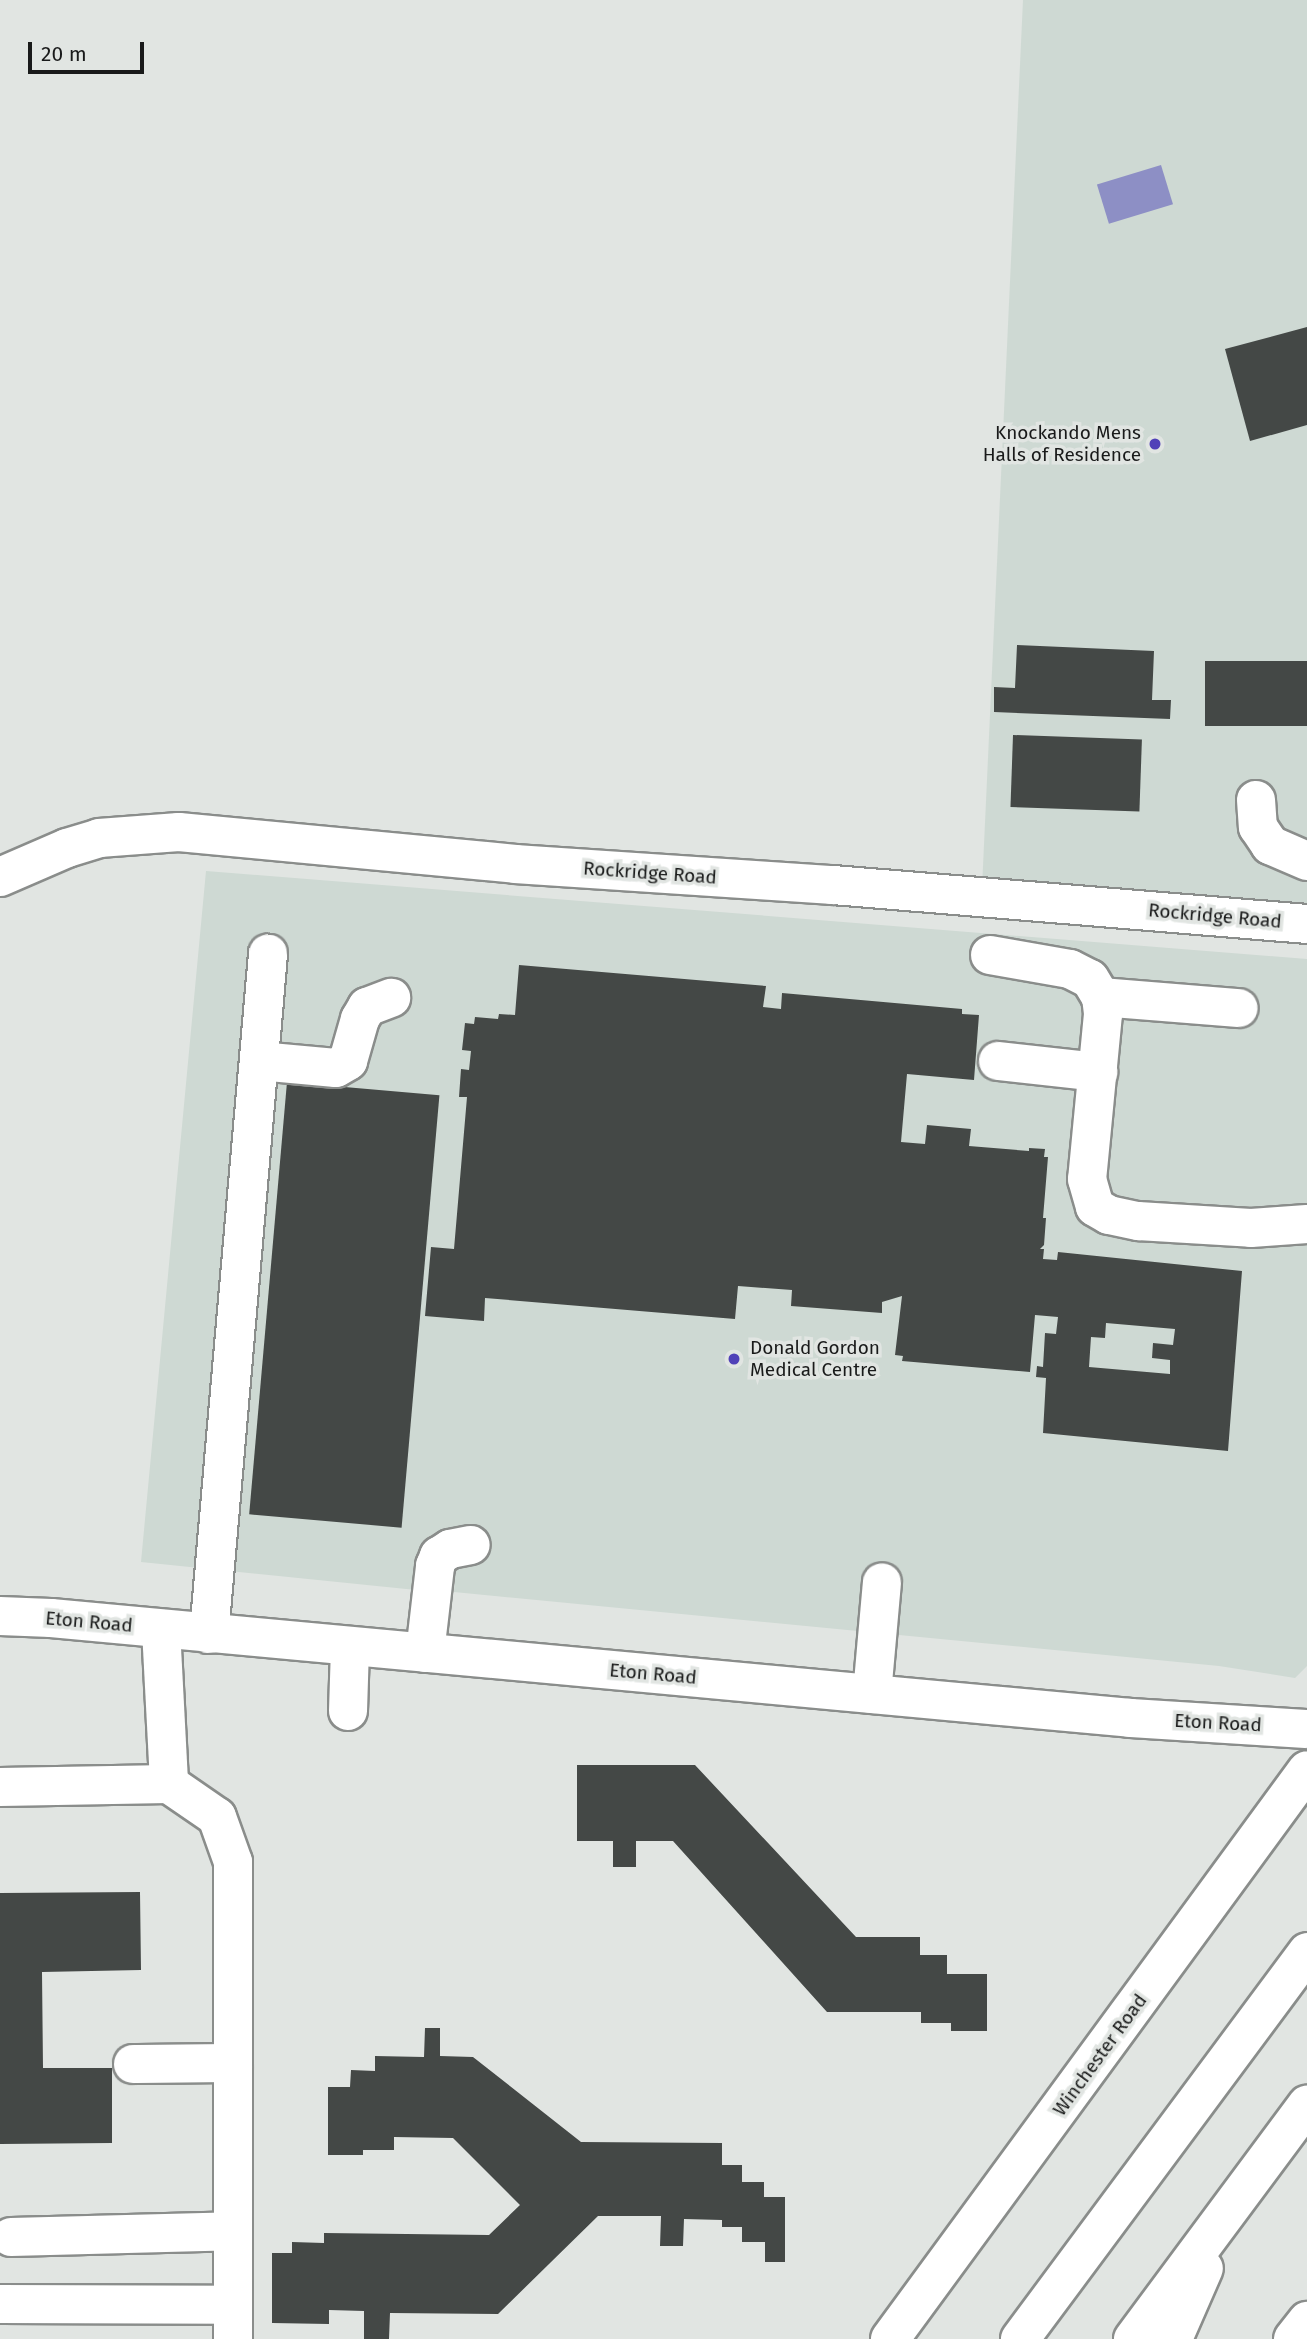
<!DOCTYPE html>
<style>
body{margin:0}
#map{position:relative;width:1307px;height:2339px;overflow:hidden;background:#e1e5e2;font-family:"Fira Sans",sans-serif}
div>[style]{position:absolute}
.built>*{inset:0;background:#ced9d3}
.water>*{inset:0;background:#8d8fc5;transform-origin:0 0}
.building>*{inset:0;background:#444846;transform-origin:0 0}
.roads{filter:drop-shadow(2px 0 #8a8d8b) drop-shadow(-2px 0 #8a8d8b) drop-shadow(0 2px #8a8d8b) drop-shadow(0 -2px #8a8d8b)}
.minor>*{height:38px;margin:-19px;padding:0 19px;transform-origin:19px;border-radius:19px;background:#fff}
.highway>*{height:38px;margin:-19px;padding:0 19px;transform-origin:19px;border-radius:19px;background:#fff}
.dots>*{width:19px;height:19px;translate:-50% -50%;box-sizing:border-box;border:4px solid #e1e5e2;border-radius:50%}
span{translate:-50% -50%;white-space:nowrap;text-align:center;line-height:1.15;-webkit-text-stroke:7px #e1e5e2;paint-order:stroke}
.poi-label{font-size:19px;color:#191a1a}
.right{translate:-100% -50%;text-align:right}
.left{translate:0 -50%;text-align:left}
.street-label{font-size:19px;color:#191a1a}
.scale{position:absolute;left:28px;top:42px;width:116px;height:32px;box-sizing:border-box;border:4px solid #191a1a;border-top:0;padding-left:9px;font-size:21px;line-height:24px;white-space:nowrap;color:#191a1a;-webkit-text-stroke:5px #e1e5e2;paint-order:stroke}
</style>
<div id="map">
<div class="built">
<div style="clip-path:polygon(1023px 0,1307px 0,1307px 916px,982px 888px)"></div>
<div style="clip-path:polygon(206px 871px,1307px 959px,1307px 1666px,1295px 1678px,1219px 1666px,454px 1592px,455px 1575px,418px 1572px,416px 1590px,141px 1562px)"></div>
</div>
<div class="water">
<div style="left:1161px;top:165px;width:41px;height:67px;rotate:73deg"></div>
</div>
<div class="building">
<div style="clip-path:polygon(1307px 327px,1307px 425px,1250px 441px,1225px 349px)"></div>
<div style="clip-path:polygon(1017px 645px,1154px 651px,1152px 700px,1171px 700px,1170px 719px,994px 712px,994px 687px,1015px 688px)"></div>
<div style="left:1307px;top:661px;width:65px;height:102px;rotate:90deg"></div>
<div style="left:1013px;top:735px;width:129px;height:72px;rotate:2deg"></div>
<div style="clip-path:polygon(evenodd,519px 965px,766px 986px,763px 1007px,781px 1009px,782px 993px,962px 1009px,962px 1014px,979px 1015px,974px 1080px,907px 1074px,901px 1142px,925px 1144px,927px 1125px,971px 1129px,969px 1146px,1029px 1151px,1029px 1148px,1045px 1149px,1044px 1157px,1048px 1157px,1043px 1218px,1046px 1218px,1044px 1245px,1040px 1249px,1044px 1249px,1043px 1259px,1057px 1260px,1058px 1252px,1242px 1271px,1228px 1451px,1043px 1433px,1046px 1378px,1036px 1377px,1037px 1366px,1043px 1367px,1045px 1333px,1056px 1334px,1058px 1317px,1035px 1315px,1030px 1372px,902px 1361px,903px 1356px,895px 1355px,902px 1296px,882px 1302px,882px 1313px,791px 1306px,792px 1290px,738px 1286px,735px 1319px,485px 1298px,484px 1321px,425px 1316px,431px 1247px,454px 1249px,467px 1097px,459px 1097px,461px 1069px,469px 1070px,471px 1051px,462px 1050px,465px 1023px,474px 1024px,475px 1017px,498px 1019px,499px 1014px,515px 1015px,519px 965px,1106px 1323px,1175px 1329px,1173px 1345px,1153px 1343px,1152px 1358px,1170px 1360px,1170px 1374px,1089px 1367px,1091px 1337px,1105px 1338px,1106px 1323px)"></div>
<div style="left:287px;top:1082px;width:153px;height:434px;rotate:5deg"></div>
<div style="clip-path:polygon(577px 1765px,695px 1765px,856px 1937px,920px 1937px,920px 1955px,947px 1955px,947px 1974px,987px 1974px,987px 2031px,951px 2031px,951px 2023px,921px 2023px,921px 2012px,827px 2012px,673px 1841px,636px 1841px,636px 1867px,613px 1867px,613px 1841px,577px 1841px)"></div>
<div style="clip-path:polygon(140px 1892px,141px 1970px,42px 1972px,43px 2068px,112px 2068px,112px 2143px,0 2144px,0 1893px)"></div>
<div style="clip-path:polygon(425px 2028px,440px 2028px,440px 2056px,473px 2057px,581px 2142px,722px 2143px,722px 2165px,742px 2165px,742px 2182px,764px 2182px,764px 2197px,785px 2197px,785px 2262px,765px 2262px,765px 2242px,742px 2242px,742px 2227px,722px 2227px,722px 2220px,684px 2219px,683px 2246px,660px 2246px,661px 2216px,598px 2216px,498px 2314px,390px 2313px,389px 2339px,364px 2339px,364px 2311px,329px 2310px,329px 2324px,272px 2323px,272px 2253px,292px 2253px,292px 2242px,324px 2243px,324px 2233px,489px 2235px,520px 2205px,453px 2138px,394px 2137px,394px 2150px,363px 2150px,363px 2155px,328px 2155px,328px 2087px,350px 2087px,351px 2070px,375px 2071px,375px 2056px,424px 2057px)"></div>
</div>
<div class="roads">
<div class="minor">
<div style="left:1256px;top:800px;width:27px;rotate:86deg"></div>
<div style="left:1258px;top:827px;width:22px;rotate:56deg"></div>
<div style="left:1270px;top:845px;width:40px;rotate:23.4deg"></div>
<div style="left:0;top:877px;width:73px;rotate:-23.4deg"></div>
<div style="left:67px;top:848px;width:34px;rotate:-17deg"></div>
<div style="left:99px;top:838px;width:80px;rotate:-4.3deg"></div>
<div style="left:179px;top:832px;width:338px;rotate:5.4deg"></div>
<div style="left:515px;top:864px;width:319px;rotate:3.8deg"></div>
<div style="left:833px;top:885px;width:476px;rotate:4.7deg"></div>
<div style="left:990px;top:955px;width:81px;rotate:9.9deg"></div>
<div style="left:1070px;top:969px;width:22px;rotate:27deg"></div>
<div style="left:1090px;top:979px;width:21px;rotate:59deg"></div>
<div style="left:1101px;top:997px;width:17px;rotate:83deg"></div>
<div style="left:1103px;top:1014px;width:166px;rotate:95.5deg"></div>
<div style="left:1087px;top:1179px;width:29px;rotate:74deg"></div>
<div style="left:1095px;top:1207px;width:16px;rotate:30deg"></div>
<div style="left:1109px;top:1215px;width:30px;rotate:12deg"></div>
<div style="left:1138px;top:1221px;width:113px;rotate:3.5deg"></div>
<div style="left:1251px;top:1228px;width:56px;rotate:-4.1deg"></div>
<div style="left:1101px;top:997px;width:138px;rotate:4.6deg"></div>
<div style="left:259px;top:1061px;width:77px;rotate:5.2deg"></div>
<div style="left:336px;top:1068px;width:14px;rotate:-30deg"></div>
<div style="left:348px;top:1061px;width:44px;rotate:-74.1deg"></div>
<div style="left:360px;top:1019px;width:14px;rotate:-60deg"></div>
<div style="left:367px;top:1007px;width:26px;rotate:-21deg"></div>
<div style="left:998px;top:1061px;width:101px;rotate:6.3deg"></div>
<div style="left:0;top:1616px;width:51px;rotate:2.2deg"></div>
<div style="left:51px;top:1618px;width:1084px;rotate:5.29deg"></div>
<div style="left:1130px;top:1718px;width:177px;rotate:3.6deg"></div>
<div style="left:161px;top:1629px;width:155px;rotate:87deg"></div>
<div style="left:209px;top:1634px;width:683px;rotate:-85.04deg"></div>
<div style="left:425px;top:1653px;width:88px;rotate:-83.4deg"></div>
<div style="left:435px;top:1566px;width:11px;rotate:-68deg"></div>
<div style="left:439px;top:1556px;width:13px;rotate:-32deg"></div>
<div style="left:450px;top:1549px;width:21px;rotate:-11deg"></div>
<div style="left:872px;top:1694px;width:112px;rotate:-84.9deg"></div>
<div style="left:348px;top:1711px;width:64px;rotate:-88.2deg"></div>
<div style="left:0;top:1787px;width:169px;rotate:-1deg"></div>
<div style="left:169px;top:1784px;width:58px;rotate:34.5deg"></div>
<div style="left:217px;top:1817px;width:48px;rotate:70.4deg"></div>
<div style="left:233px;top:1862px;width:477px;rotate:90deg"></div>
<div style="left:133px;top:2064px;width:100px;rotate:-0.6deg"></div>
<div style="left:11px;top:2237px;width:222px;rotate:-1.5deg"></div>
<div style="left:0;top:2304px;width:232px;rotate:0.2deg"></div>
<div style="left:890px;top:2339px;width:705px;rotate:-53.76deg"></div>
<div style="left:1293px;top:2339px;width:23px;rotate:-52deg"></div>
</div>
<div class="highway">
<div style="left:1020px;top:2339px;width:482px;rotate:-53.4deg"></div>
<div style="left:1133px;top:2339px;width:292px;rotate:-53.4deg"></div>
<div style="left:1173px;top:2339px;width:77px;rotate:-66.4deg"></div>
</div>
</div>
<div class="dots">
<div style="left:1155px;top:444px;background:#5041b8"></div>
<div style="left:734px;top:1359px;background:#5041b8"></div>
</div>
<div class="poi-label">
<span class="right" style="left:1141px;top:444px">Knockando Mens<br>Halls of Residence</span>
<span class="left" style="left:750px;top:1359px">Donald Gordon<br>Medical Centre</span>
</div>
<div class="street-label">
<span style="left:650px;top:873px;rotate:4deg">Rockridge Road</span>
<span style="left:1215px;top:916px;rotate:5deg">Rockridge Road</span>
<span style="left:89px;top:1622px;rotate:5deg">Eton Road</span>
<span style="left:653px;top:1674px;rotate:5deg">Eton Road</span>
<span style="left:1218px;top:1723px;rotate:3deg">Eton Road</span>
<span style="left:1100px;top:2055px;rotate:-54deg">Winchester Road</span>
</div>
<div class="scale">20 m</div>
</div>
